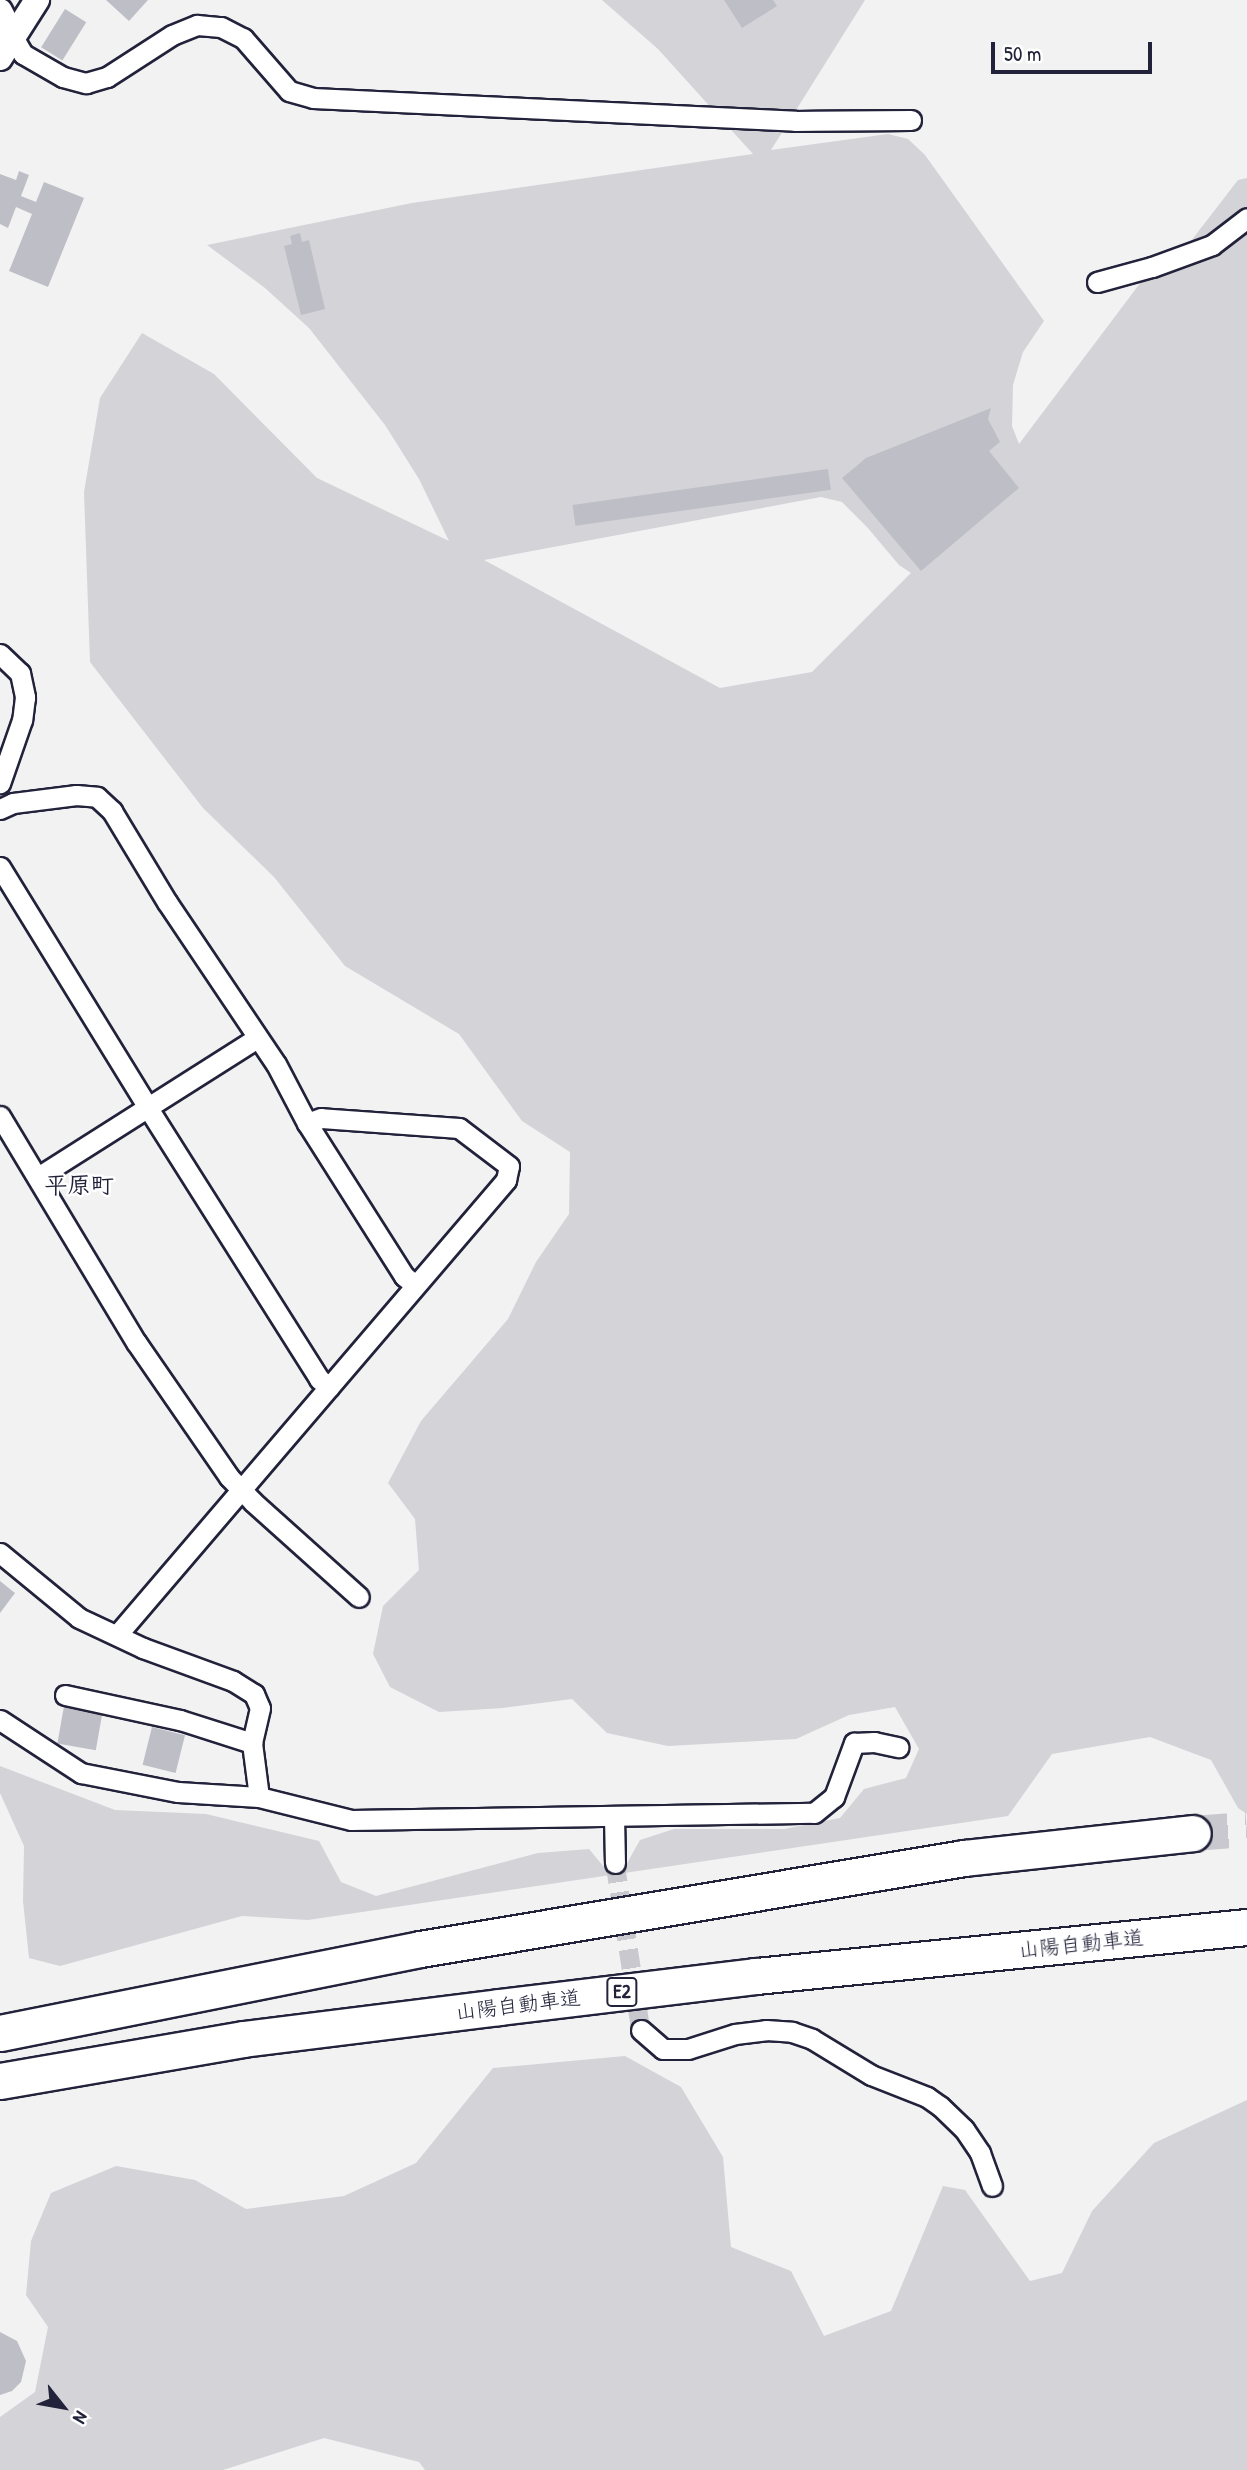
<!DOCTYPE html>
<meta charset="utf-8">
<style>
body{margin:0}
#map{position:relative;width:1247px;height:2470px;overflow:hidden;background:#f2f2f3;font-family:"Patrick Hand","Klee One",sans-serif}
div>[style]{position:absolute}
.green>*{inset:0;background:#d3d3d8}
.building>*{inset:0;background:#bebec6;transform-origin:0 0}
.minor-tunnel>*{height:19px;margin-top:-9.5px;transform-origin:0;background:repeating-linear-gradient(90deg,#c8c8ce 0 19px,transparent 0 29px)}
.motorway-tunnel>*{height:35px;margin-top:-17.5px;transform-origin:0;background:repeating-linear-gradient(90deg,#c8c8ce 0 35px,transparent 0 53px)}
.roads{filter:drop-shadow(2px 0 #22223b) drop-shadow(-2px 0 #22223b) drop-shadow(0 2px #22223b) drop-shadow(0 -2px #22223b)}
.minor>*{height:19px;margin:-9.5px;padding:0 9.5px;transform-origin:9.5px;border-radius:9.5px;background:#fff}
.tertiary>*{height:24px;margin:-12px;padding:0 12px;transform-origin:12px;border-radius:12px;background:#fff}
.motorway>*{height:35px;margin:-17.5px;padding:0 17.5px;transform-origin:17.5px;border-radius:17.5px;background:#fff}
span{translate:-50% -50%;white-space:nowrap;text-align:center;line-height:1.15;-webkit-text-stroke:5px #fff;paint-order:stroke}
.shield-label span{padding:2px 5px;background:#fff;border:2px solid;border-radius:5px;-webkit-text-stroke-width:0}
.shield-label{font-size:19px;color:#22223b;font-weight:700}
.street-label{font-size:21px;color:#22223b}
.neighbourhood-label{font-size:23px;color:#22223b;font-weight:700}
.north{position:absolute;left:28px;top:2372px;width:70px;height:70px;-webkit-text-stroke:5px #fff;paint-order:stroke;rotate:121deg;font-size:19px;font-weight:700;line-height:28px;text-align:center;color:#22223b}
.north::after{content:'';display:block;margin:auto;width:24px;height:32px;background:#22223b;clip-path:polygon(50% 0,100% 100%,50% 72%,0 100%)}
.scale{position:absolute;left:991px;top:42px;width:161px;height:32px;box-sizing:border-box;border:4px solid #22223b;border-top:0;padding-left:9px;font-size:21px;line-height:24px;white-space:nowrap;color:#22223b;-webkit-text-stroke:5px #fff;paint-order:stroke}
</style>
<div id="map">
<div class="green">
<div style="clip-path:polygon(evenodd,602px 0,865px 0,771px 150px,888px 134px,908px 139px,925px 155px,1044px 321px,1023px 352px,1013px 385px,1012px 426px,1019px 444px,1144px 278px,1184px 250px,1238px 180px,1247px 178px,1247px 1814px,1238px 1808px,1211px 1760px,1150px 1737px,1052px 1754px,1008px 1816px,308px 1920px,242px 1916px,60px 1966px,29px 1958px,23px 1901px,24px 1846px,0 1793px,0 1766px,115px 1810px,206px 1814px,319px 1841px,341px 1882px,376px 1896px,538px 1853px,589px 1849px,604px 1867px,626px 1865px,640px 1840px,674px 1829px,784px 1829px,840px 1818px,864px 1789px,906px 1778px,919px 1749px,895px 1707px,849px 1715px,796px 1739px,668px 1746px,607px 1733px,572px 1699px,503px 1708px,439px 1712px,390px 1687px,373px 1654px,383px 1606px,419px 1570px,415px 1519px,388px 1483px,421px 1421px,508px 1319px,536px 1262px,569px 1214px,570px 1152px,522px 1121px,459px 1034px,345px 966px,274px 877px,203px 808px,90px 662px,84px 492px,100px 398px,142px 333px,214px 374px,317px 478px,449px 541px,419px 479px,385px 425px,309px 328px,265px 288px,207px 245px,412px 203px,753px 154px,658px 49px,602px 0,821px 497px,842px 502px,867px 527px,899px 565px,911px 573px,812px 672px,720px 688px,484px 560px,821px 497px)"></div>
<div style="clip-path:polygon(625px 2056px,681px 2087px,723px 2157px,731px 2247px,791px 2271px,824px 2336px,891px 2311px,943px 2186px,965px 2190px,1030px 2281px,1062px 2273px,1092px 2211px,1154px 2143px,1247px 2100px,1247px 2470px,425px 2470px,419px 2462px,324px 2438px,223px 2470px,0 2470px,0 2417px,35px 2392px,48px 2327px,26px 2295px,31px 2241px,51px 2193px,116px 2166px,195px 2180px,246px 2209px,344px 2196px,416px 2163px,493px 2068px)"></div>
</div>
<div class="building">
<div style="clip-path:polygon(106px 0,148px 0,129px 21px)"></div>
<div style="clip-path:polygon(724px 0,773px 0,777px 6px,742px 28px)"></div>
<div style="left:65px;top:9px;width:25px;height:45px;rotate:32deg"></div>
<div style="clip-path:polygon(19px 171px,29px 175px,21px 196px,36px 202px,44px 182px,84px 198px,48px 287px,9px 271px,32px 214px,16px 207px,8px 228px,0 224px,0 174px,16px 180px)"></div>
<div style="clip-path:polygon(300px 233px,302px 242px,309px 240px,325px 309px,301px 315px,284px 246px,292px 244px,290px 236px)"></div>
<div style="clip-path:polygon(991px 408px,988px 419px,1000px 442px,989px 451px,1019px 488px,921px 571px,842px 478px,866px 458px)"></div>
<div style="left:828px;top:469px;width:21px;height:258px;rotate:82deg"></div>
<div style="clip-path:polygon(0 1581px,15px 1593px,0 1613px)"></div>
<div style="left:64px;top:1706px;width:39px;height:38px;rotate:10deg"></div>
<div style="left:152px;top:1727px;width:34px;height:39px;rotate:14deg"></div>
<div style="clip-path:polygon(0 2332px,17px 2341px,26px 2361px,21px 2382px,12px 2391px,0 2395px)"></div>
</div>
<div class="minor-tunnel">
<div style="left:615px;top:1863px;width:169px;rotate:81.2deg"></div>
</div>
<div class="motorway-tunnel">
<div style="left:1193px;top:1833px;width:54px;rotate:-4.2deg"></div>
</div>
<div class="roads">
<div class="minor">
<div style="left:12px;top:35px;width:22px;rotate:60deg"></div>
<div style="left:23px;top:54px;width:46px;rotate:29.9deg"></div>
<div style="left:63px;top:77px;width:24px;rotate:15deg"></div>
<div style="left:86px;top:83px;width:22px;rotate:-16deg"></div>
<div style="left:107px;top:77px;width:77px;rotate:-32.9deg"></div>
<div style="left:172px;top:35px;width:27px;rotate:-22deg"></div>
<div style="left:197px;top:25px;width:24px;rotate:5deg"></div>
<div style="left:221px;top:27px;width:25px;rotate:27deg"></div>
<div style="left:243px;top:38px;width:70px;rotate:49deg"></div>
<div style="left:289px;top:91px;width:25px;rotate:16deg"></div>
<div style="left:313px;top:98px;width:483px;rotate:2.7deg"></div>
<div style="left:795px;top:121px;width:116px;rotate:-0.5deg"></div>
<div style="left:1097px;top:282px;width:57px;rotate:-15.3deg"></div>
<div style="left:1152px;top:267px;width:64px;rotate:-20.1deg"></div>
<div style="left:1212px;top:245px;width:44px;rotate:-37.6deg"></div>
<div style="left:0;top:654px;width:28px;rotate:44deg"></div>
<div style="left:20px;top:673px;width:25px;rotate:78deg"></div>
<div style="left:25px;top:697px;width:23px;rotate:97deg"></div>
<div style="left:22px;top:720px;width:67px;rotate:109.2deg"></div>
<div style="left:0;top:809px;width:14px;rotate:-25deg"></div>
<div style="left:13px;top:803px;width:64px;rotate:-7.2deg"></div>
<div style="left:76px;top:795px;width:21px;rotate:5deg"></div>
<div style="left:97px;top:797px;width:21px;rotate:43deg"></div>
<div style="left:112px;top:811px;width:106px;rotate:58.9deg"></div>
<div style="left:167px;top:902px;width:195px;rotate:56.1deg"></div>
<div style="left:276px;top:1064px;width:67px;rotate:62.3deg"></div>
<div style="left:307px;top:1123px;width:181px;rotate:57.6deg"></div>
<div style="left:404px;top:1276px;width:14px;rotate:39deg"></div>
<div style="left:0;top:867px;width:283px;rotate:58.4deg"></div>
<div style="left:148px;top:1108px;width:320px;rotate:57.7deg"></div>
<div style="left:319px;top:1379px;width:13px;rotate:39deg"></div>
<div style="left:0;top:1116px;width:264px;rotate:59deg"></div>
<div style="left:136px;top:1342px;width:164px;rotate:55.4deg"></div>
<div style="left:229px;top:1477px;width:35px;rotate:46deg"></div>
<div style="left:253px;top:1502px;width:142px;rotate:41.9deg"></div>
<div style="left:38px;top:1177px;width:259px;rotate:-32.4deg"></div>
<div style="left:0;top:1553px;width:102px;rotate:39.4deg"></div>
<div style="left:79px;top:1618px;width:71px;rotate:25.1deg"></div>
<div style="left:143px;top:1648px;width:96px;rotate:20.1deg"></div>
<div style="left:233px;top:1681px;width:25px;rotate:32deg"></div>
<div style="left:254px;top:1694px;width:15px;rotate:67deg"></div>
<div style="left:260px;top:1708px;width:36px;rotate:103deg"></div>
<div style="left:252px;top:1743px;width:54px;rotate:82.6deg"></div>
<div style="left:117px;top:1635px;width:599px;rotate:-49.47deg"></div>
<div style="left:506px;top:1180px;width:14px;rotate:-78deg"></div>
<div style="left:509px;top:1166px;width:63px;rotate:-142.8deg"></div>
<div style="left:459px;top:1128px;width:138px;rotate:-175.9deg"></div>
<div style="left:321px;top:1118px;width:15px;rotate:160deg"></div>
<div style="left:65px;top:1695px;width:118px;rotate:12.3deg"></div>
<div style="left:180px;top:1720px;width:76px;rotate:17.7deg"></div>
<div style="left:0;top:1720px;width:97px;rotate:33.2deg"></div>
<div style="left:81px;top:1773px;width:99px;rotate:11.1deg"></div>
<div style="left:178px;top:1792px;width:81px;rotate:3.5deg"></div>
<div style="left:259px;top:1797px;width:95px;rotate:14deg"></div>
<div style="left:351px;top:1820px;width:463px;rotate:-0.9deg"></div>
<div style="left:814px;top:1813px;width:26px;rotate:-39deg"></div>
<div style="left:834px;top:1797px;width:58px;rotate:-69.7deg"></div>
<div style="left:854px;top:1743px;width:20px;rotate:-3deg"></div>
<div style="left:874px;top:1742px;width:25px;rotate:12deg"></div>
<div style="left:614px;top:1816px;width:47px;rotate:88.8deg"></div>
<div style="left:641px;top:2030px;width:29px;rotate:41deg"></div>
<div style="left:663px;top:2049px;width:25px"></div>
<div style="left:688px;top:2049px;width:49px;rotate:-17.7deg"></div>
<div style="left:735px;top:2034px;width:31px;rotate:-7deg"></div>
<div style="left:766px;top:2030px;width:26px;rotate:4deg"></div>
<div style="left:792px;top:2032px;width:21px;rotate:19deg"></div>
<div style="left:812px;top:2039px;width:69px;rotate:31.4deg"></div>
<div style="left:871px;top:2075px;width:60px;rotate:21.4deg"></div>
<div style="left:927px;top:2097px;width:16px;rotate:35deg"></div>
<div style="left:940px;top:2106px;width:33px;rotate:44deg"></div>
<div style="left:964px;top:2129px;width:29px;rotate:56deg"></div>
<div style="left:980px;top:2153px;width:35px;rotate:70deg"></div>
</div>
<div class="tertiary">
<div style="left:0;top:11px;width:27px;rotate:63deg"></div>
<div style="left:0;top:58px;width:69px;rotate:-57.5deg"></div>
</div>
<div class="motorway">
<div style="left:0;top:2033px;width:428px;rotate:-11.3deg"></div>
<div style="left:420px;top:1949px;width:552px;rotate:-9.5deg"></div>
<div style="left:964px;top:1858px;width:230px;rotate:-6.2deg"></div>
<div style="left:0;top:2081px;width:247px;rotate:-9.8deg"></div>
<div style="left:243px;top:2039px;width:258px;rotate:-7.1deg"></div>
<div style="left:499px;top:2007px;width:259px;rotate:-6.9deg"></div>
<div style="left:756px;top:1976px;width:493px;rotate:-5.7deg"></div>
</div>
</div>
<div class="shield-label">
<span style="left:622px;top:1992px">E2</span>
</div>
<div class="street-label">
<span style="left:1081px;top:1944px;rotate:-6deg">山陽自動車道</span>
<span style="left:518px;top:2005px;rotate:-7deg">山陽自動車道</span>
</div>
<div class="neighbourhood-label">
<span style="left:79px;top:1185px">平原町</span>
</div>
<div class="north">N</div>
<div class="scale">50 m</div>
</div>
